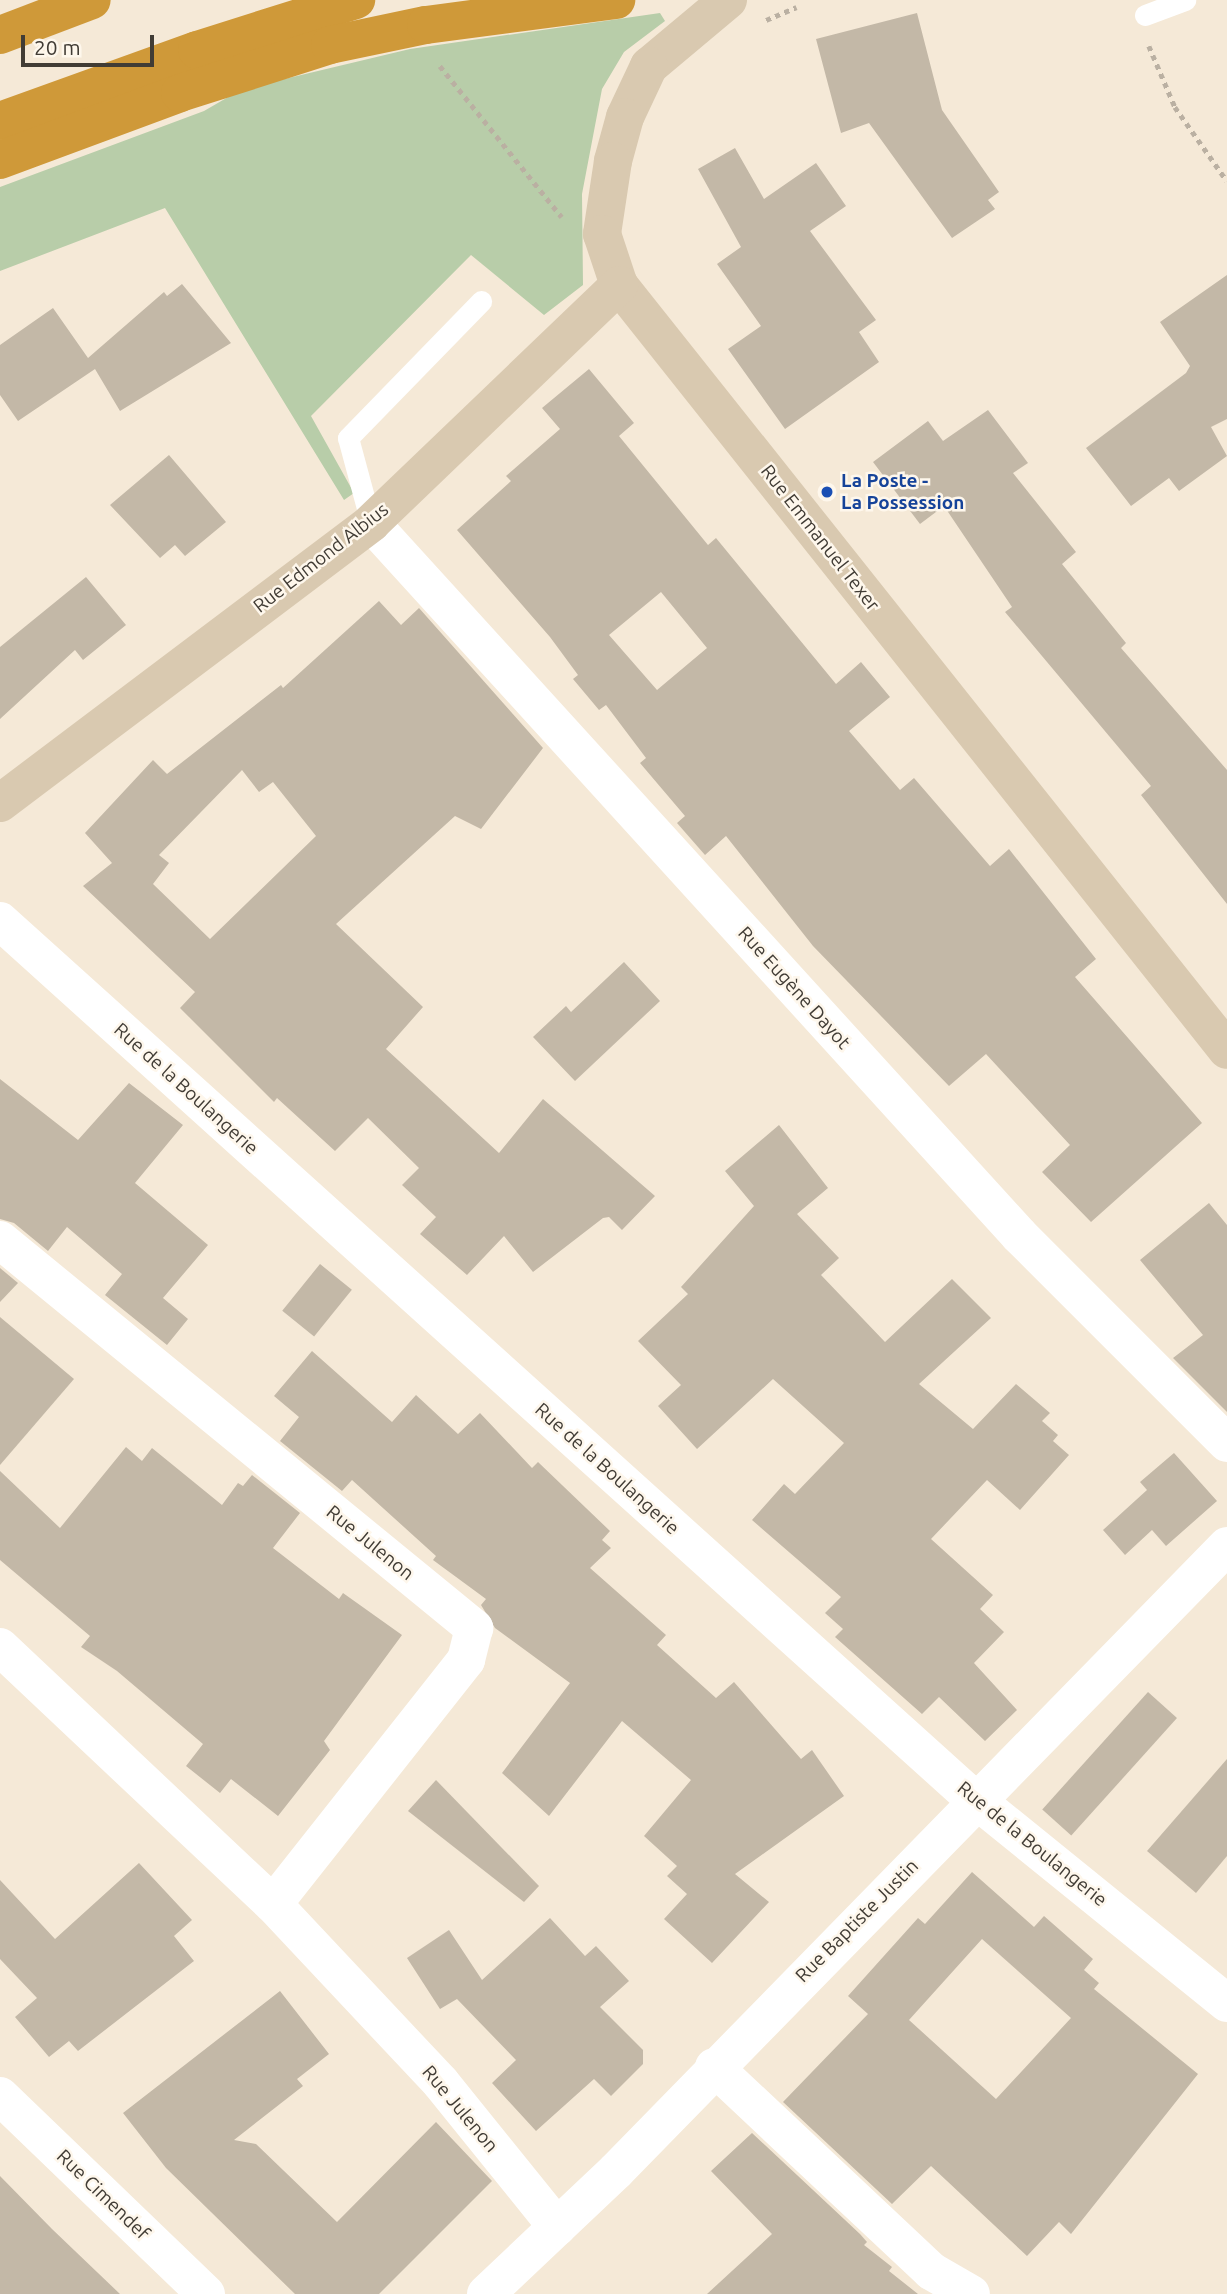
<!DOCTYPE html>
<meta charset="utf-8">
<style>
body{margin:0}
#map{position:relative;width:1227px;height:2294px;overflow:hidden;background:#f5e9d7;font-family:Ubuntu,sans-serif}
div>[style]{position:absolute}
.green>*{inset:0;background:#b8cda9}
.building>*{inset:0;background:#c3b8a7;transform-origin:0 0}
.path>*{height:4.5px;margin-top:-2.25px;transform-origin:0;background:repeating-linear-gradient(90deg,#bab0a2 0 5px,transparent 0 10px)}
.lane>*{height:21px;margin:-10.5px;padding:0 10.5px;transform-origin:10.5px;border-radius:10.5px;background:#fff}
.street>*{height:38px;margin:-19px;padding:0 19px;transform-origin:19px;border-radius:19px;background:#fff}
.secondary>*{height:38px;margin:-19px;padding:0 19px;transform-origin:19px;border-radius:19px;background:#d9c9b0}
.highway>*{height:38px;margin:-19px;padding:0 19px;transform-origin:19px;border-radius:19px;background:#cf9939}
.dots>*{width:19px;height:19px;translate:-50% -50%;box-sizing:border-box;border:4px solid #fef7ec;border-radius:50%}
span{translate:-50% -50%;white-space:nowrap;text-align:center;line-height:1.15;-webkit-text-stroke:5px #fef7ec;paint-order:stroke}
.transit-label{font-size:19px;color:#164399;font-weight:700}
.left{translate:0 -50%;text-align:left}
.street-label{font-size:19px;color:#413c35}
.scale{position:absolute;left:21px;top:35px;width:133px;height:32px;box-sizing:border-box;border:4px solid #413c35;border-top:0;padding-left:9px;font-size:21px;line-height:24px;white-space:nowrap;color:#413c35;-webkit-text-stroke:5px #fef7ec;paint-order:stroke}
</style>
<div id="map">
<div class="green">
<div style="clip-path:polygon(660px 13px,665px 21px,624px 52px,602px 89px,582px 194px,583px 285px,544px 315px,471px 255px,311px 416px,354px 493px,344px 500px,165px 208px,0 271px,0 187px,204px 111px,242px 89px,410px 49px)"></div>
</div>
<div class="building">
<div style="clip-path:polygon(917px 13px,942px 110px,999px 192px,988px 200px,995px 209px,952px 238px,869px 123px,841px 133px,816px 39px)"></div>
<div style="clip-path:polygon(735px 148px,764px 199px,816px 163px,846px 206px,810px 231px,876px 320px,859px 332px,879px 362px,785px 429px,728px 349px,761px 326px,717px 264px,741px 247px,698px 169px)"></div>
<div style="clip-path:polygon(1227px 275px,1227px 419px,1211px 427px,1227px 456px,1179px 491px,1169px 478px,1131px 506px,1086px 448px,1186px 373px,1190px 366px,1160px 322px)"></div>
<div style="clip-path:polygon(182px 284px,231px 343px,120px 411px,95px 369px,18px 421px,0 395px,0 345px,53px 308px,88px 358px,164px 292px,167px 296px)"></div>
<div style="clip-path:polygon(evenodd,589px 369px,634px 423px,619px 436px,708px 545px,716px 538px,836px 684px,861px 662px,890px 697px,849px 731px,900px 790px,914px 778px,990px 866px,1009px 849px,1096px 959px,1075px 977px,1202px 1123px,1091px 1222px,1042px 1172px,1070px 1145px,986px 1054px,949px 1086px,813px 946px,726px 836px,705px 855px,677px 823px,685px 816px,640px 763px,646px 758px,606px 705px,599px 710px,573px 679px,578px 675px,550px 637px,457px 530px,511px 481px,506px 476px,560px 429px,542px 408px,589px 369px,661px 592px,707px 648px,657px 690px,609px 635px,661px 592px)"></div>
<div style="clip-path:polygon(988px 410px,1028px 463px,1013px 473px,1076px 552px,1062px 564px,1126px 643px,1121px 648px,1227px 770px,1227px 904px,1141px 795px,1151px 786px,1005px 612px,1012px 607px,944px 506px,920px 524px,873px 462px,928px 421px,943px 441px)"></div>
<div style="clip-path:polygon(169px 455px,226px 522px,185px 556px,175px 545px,160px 558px,110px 505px)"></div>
<div style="clip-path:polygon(86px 577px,126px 625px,83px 660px,75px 650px,0 719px,0 647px)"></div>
<div style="clip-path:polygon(evenodd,379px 601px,401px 625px,419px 608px,543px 748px,481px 829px,455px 816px,336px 924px,423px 1007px,386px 1049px,499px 1153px,543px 1099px,655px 1196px,622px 1230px,609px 1217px,603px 1218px,533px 1272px,504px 1236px,467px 1275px,420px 1234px,436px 1217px,402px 1185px,419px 1168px,368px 1118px,335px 1151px,277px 1098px,274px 1102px,180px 1008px,195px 992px,83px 886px,112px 863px,85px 833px,153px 760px,167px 774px,281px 685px,283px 688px,379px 601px,242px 770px,259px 792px,273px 782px,316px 836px,210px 939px,153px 884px,169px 863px,159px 855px,242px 770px)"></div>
<div style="clip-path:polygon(624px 962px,660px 1001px,575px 1081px,533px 1037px,566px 1006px,571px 1012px)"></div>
<div style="clip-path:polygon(0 1079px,78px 1140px,129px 1083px,183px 1125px,135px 1183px,208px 1245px,163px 1298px,188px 1319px,167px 1345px,105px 1295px,122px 1274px,67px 1227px,48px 1251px,14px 1223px,0 1219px)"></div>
<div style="clip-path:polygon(779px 1125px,828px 1188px,797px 1214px,839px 1258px,821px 1275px,885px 1342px,952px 1279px,991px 1318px,919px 1384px,973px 1429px,1016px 1384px,1050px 1413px,1042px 1421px,1058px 1435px,1053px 1441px,1069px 1455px,1020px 1510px,987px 1480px,931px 1539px,993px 1595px,980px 1609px,1004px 1632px,974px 1663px,1017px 1710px,985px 1741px,939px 1697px,922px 1714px,835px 1637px,843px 1629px,825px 1613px,841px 1597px,752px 1520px,784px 1484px,795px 1494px,844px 1443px,773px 1379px,697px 1449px,658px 1406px,681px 1385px,638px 1341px,688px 1294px,681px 1287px,754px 1206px,725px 1171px)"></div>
<div style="clip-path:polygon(1209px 1203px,1227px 1225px,1227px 1412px,1173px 1358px,1203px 1335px,1140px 1260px)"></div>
<div style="left:320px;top:1264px;width:41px;height:60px;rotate:39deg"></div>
<div style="clip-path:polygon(0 1268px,18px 1283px,0 1302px)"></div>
<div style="clip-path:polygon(0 1317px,74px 1379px,0 1465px)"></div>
<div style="clip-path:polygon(312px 1351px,392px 1422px,416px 1395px,458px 1434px,480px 1413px,532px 1468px,538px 1462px,610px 1531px,602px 1540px,611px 1548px,590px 1568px,666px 1635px,657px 1645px,716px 1698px,734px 1682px,801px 1759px,812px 1750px,844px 1796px,735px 1874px,769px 1902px,712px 1963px,664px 1919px,687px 1894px,667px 1876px,677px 1866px,644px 1836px,691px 1780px,622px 1721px,549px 1816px,502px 1773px,570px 1683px,495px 1628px,481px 1605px,486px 1599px,433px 1560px,436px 1556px,352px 1480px,342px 1491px,280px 1441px,299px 1417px,274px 1396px)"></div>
<div style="clip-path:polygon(126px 1447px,142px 1461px,152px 1448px,222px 1505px,238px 1483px,243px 1486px,252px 1475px,300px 1513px,273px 1548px,339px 1599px,343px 1593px,402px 1635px,324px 1741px,330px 1750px,278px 1816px,231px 1779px,220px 1793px,186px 1766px,203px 1744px,117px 1671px,81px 1647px,90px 1636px,0 1560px,0 1471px,60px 1528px)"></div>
<div style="clip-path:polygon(1174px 1453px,1217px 1501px,1166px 1546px,1152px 1530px,1125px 1555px,1103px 1530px,1147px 1490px,1140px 1482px)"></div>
<div style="left:1148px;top:1692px;width:39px;height:158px;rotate:42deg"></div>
<div style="clip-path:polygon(1227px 1759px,1227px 1856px,1196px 1893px,1147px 1851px)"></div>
<div style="clip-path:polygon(436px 1780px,539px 1886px,524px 1902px,408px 1811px)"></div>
<div style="clip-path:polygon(139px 1863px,192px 1920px,174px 1936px,194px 1961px,78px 2051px,69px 2041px,49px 2057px,15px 2017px,37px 1998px,0 1959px,0 1880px,55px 1939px)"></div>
<div style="clip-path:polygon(evenodd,972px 1872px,1034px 1927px,1044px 1916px,1093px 1959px,1084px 1970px,1099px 1983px,1094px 1989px,1198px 2074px,1071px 2234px,1059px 2222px,1027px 2256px,931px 2166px,892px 2204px,783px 2102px,868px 2014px,848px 1996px,918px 1918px,925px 1924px,972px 1872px,982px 1939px,1071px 2018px,996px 2099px,909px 2020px,982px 1939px)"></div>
<div style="clip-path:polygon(550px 1918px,585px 1956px,596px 1946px,629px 1981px,600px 2007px,643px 2050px,643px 2064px,611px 2096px,594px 2079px,536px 2131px,492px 2083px,516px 2060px,457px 1999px,440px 2009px,407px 1958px,449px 1930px,482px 1980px)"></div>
<div style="clip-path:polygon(280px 1991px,329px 2054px,297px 2079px,303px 2086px,234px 2140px,256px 2144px,337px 2222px,436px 2122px,492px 2181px,379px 2294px,295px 2294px,166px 2168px,123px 2113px)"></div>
<div style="clip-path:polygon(752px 2133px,860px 2234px,867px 2242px,864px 2245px,892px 2267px,889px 2271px,918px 2294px,707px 2294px,772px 2234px,711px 2171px)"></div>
<div style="clip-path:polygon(0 2176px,52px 2229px,120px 2294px,0 2294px)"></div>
</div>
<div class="path">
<div style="left:766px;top:20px;width:33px;rotate:-23deg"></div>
<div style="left:1149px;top:46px;width:66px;rotate:66.9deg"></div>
<div style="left:1175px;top:107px;width:90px;rotate:54.9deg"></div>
<div style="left:440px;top:66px;width:194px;rotate:51.1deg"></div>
</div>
<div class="lane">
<div style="left:1145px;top:15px;width:43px;rotate:-20.6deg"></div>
<div style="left:371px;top:523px;width:88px;rotate:-105.1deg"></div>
<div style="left:348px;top:438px;width:191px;rotate:-45.8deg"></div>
</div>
<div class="street">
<div style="left:371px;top:523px;width:963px;rotate:47.69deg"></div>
<div style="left:1019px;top:1235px;width:294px;rotate:45deg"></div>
<div style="left:0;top:921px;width:1299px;rotate:42.04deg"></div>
<div style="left:965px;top:1791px;width:337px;rotate:39deg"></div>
<div style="left:0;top:1240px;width:613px;rotate:39.3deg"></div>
<div style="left:474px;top:1628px;width:33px;rotate:104deg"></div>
<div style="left:466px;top:1660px;width:311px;rotate:128.3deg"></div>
<div style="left:0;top:1647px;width:375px;rotate:43.3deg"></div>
<div style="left:273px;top:1904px;width:245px;rotate:46.8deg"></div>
<div style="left:441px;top:2083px;width:185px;rotate:51.1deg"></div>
<div style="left:714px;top:2067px;width:298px;rotate:43.2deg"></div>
<div style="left:931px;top:2271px;width:46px;rotate:29.9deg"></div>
<div style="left:0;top:2096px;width:286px;rotate:43.9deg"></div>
<div style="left:486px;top:2294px;width:179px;rotate:-43.4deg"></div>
<div style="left:616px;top:2171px;width:874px;rotate:-45.65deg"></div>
</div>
<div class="secondary">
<div style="left:728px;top:0;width:103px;rotate:140.1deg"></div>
<div style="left:649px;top:66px;width:56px;rotate:115.2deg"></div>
<div style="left:625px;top:117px;width:46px;rotate:105.3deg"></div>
<div style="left:613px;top:161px;width:74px;rotate:98.6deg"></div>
<div style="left:602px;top:234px;width:54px;rotate:71.6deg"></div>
<div style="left:619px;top:285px;width:977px;rotate:51.52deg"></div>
<div style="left:0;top:803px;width:465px;rotate:-37deg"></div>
<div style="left:371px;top:523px;width:344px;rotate:-43.8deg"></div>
</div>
<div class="highway">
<div style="left:0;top:35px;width:98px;rotate:-20.8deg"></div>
<div style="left:0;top:121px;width:209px;rotate:-19.8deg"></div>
<div style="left:197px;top:50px;width:167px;rotate:-17.5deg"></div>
<div style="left:0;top:160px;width:192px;rotate:-20.4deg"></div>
<div style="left:180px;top:93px;width:157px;rotate:-17.7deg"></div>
<div style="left:330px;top:45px;width:98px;rotate:-11.8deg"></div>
<div style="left:426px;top:25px;width:192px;rotate:-7.5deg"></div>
</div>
<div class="dots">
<div style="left:827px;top:492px;background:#1a4fb4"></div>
</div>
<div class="transit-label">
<span class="left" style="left:841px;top:492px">La Poste -<br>La Possession</span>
</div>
<div class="street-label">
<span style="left:820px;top:538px;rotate:52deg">Rue Emmanuel Texer</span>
<span style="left:321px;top:558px;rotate:-38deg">Rue Edmond Albius</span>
<span style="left:794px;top:988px;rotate:48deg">Rue Eugène Dayot</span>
<span style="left:186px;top:1089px;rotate:42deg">Rue de la Boulangerie</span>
<span style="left:607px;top:1469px;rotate:42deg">Rue de la Boulangerie</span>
<span style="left:370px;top:1543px;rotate:39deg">Rue Julenon</span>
<span style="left:1032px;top:1844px;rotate:39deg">Rue de la Boulangerie</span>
<span style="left:857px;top:1921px;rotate:-45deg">Rue Baptiste Justin</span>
<span style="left:460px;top:2109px;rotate:50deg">Rue Julenon</span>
<span style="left:103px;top:2195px;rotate:44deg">Rue Cimendef</span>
</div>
<div class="scale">20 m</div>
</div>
